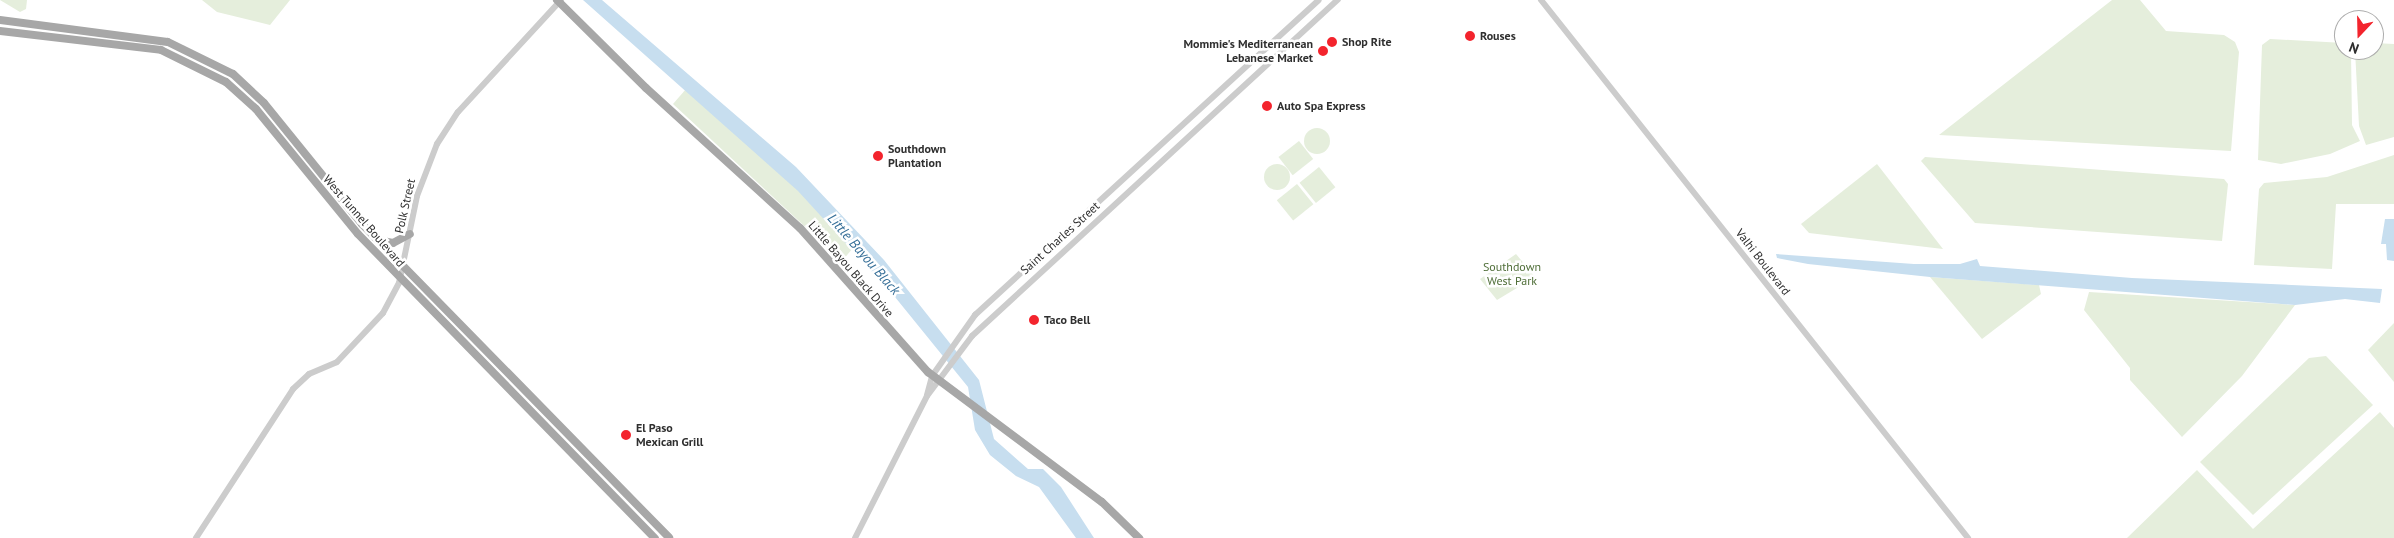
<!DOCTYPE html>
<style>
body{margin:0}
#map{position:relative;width:2394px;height:538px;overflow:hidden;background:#fff;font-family:"PT Sans",sans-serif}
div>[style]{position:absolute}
.green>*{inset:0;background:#e5eedc;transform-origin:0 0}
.round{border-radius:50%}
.water>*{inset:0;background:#c7deef}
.minor>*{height:6px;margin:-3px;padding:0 3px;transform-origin:3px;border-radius:3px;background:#ccc}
.major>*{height:8px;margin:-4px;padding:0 4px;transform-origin:4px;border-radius:4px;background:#a7a7a7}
.dots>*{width:14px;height:14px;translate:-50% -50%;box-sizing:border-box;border:2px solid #fff;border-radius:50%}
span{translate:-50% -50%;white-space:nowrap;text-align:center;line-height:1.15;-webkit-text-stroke:5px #fff;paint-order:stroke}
.poi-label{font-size:12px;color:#2f2f2f;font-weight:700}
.left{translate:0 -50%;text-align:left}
.right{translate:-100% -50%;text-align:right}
.street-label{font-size:12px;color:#2f2f2f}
.park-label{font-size:12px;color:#506f39}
.water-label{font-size:14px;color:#366f98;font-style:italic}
.north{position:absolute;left:2334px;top:10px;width:50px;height:50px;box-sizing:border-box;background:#fff;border:1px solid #acacac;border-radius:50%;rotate:201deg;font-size:14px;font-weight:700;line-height:20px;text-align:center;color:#2f2f2f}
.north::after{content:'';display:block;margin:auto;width:18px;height:22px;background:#f3242d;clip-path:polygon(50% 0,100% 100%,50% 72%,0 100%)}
</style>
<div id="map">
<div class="green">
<div style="clip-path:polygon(0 0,27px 0,26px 9px,20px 12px)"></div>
<div style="clip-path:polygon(202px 0,290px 0,270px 25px,217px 12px)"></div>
<div style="clip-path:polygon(2112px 0,2140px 0,2166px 31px,2224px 35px,2235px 42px,2239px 52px,2231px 151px,1939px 135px)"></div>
<div style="clip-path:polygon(2270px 39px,2344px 43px,2344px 50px,2351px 50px,2352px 125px,2360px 141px,2330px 154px,2281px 164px,2258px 160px,2262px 45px)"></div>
<div style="clip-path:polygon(2374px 43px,2394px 44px,2394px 137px,2366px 145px,2359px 126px,2355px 50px,2374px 50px)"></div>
<div style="clip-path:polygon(686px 89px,788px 178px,853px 248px,842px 261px,673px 104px)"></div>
<div class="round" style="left:1304px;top:128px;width:26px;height:26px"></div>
<div style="left:1299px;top:141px;width:23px;height:26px;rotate:52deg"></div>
<div style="clip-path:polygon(2394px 155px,2394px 204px,2336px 204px,2332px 269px,2254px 265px,2259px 189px,2264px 183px,2327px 177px)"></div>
<div style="clip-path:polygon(1925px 157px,2224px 179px,2228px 184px,2222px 241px,1975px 223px,1921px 161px)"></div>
<div class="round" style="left:1264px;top:164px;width:26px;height:26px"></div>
<div style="clip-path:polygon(1877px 164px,1943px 249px,1809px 233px,1801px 224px)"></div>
<div style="left:1319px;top:167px;width:26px;height:25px;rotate:51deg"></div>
<div style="left:1297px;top:184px;width:26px;height:26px;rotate:51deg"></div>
<div style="clip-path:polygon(1516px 254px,1535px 277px,1497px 300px,1480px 279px)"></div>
<div style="clip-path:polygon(1930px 277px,2039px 285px,2041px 294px,1982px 339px)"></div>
<div style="clip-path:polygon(2089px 292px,2295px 305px,2242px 376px,2182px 437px,2130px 380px,2130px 368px,2084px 310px)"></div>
<div style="clip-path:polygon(2394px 323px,2394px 382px,2368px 350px)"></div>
<div style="clip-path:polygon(2326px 356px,2373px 405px,2253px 515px,2200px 462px,2309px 358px)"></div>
<div style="clip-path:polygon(2380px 412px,2394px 428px,2394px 538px,2127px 538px,2197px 470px,2253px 529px)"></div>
</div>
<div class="water">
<div style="clip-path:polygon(583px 0,602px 0,796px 167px,884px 260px,979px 380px,994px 439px,1028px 469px,1043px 469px,1061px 487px,1094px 538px,1076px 538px,1039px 487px,1016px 476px,990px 455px,975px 430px,968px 387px,895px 297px,798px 191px)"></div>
<div style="clip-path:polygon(2385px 219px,2394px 219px,2394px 261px,2387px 260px,2386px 244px,2381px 244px)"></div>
<div style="clip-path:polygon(1776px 254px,1914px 264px,1960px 264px,1977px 259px,1980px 266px,2132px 278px,2382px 289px,2380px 303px,2345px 299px,2295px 305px,1930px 277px,1808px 264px,1777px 258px)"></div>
</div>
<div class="minor">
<div style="left:1541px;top:0;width:687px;rotate:51.56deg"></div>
<div style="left:927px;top:395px;width:20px;rotate:-75deg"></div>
<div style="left:932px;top:376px;width:75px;rotate:-54.8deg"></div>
<div style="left:975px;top:315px;width:466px;rotate:-42.5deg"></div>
<div style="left:196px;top:538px;width:178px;rotate:-56.9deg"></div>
<div style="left:293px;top:389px;width:22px;rotate:-43deg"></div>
<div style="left:309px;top:374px;width:30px;rotate:-23deg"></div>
<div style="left:337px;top:362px;width:67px;rotate:-46.8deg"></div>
<div style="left:383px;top:313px;width:34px;rotate:-62deg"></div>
<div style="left:399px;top:283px;width:89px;rotate:-78.3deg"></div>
<div style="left:417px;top:196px;width:56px;rotate:-69deg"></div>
<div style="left:437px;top:144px;width:38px;rotate:-57deg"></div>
<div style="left:458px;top:112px;width:152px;rotate:-47.4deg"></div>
<div style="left:855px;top:538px;width:159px;rotate:-63.1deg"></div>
<div style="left:927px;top:396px;width:75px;rotate:-53.1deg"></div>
<div style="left:972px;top:336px;width:497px;rotate:-42.6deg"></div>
</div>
<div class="major">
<div style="left:557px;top:0;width:125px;rotate:44.7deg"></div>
<div style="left:646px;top:88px;width:208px;rotate:42.3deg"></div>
<div style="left:800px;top:228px;width:193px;rotate:48.4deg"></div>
<div style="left:928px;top:372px;width:217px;rotate:36.8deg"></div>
<div style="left:1102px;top:502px;width:52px;rotate:44.2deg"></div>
<div style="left:0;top:20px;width:169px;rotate:7.5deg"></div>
<div style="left:168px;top:42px;width:72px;rotate:26.2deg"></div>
<div style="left:233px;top:74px;width:42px;rotate:43.1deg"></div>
<div style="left:264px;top:103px;width:156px;rotate:51deg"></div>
<div style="left:362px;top:224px;width:439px;rotate:45.6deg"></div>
<div style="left:0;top:31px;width:162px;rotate:6.7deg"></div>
<div style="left:161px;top:50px;width:72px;rotate:26.2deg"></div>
<div style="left:226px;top:82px;width:40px;rotate:42deg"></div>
<div style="left:256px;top:109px;width:161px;rotate:50.8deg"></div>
<div style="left:358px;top:234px;width:425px;rotate:45.7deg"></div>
<div style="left:378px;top:240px;width:15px;rotate:11deg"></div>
<div style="left:393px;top:243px;width:19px;rotate:-28deg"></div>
</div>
<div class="dots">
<div style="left:1470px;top:36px;background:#f3242d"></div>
<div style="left:1332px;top:42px;background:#f3242d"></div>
<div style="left:1323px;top:51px;background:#f3242d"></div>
<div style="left:1267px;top:106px;background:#f3242d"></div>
<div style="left:878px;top:156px;background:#f3242d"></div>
<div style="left:1034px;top:320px;background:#f3242d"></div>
<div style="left:626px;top:435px;background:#f3242d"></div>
</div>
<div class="poi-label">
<span class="left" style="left:1480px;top:36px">Rouses</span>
<span class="left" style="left:1342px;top:42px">Shop Rite</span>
<span class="right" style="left:1313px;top:51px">Mommie's Mediterranean<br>Lebanese Market</span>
<span class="left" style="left:1277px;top:106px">Auto Spa Express</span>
<span class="left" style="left:888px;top:156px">Southdown<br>Plantation</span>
<span class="left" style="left:1044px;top:320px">Taco Bell</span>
<span class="left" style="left:636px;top:435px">El Paso<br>Mexican Grill</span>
</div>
<div class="street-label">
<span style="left:405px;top:206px;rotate:-77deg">Polk Street</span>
<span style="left:364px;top:221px;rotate:49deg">West Tunnel Boulevard</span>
<span style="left:1060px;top:238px;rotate:-42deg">Saint Charles Street</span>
<span style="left:1763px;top:262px;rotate:52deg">Valhi Boulevard</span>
<span style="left:851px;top:269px;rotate:49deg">Little Bayou Black Drive</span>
</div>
<div class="park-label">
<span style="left:1512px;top:274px">Southdown<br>West Park</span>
</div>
<div class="water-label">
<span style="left:864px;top:254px;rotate:49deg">Little Bayou Black</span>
</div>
<div class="north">N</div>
</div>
